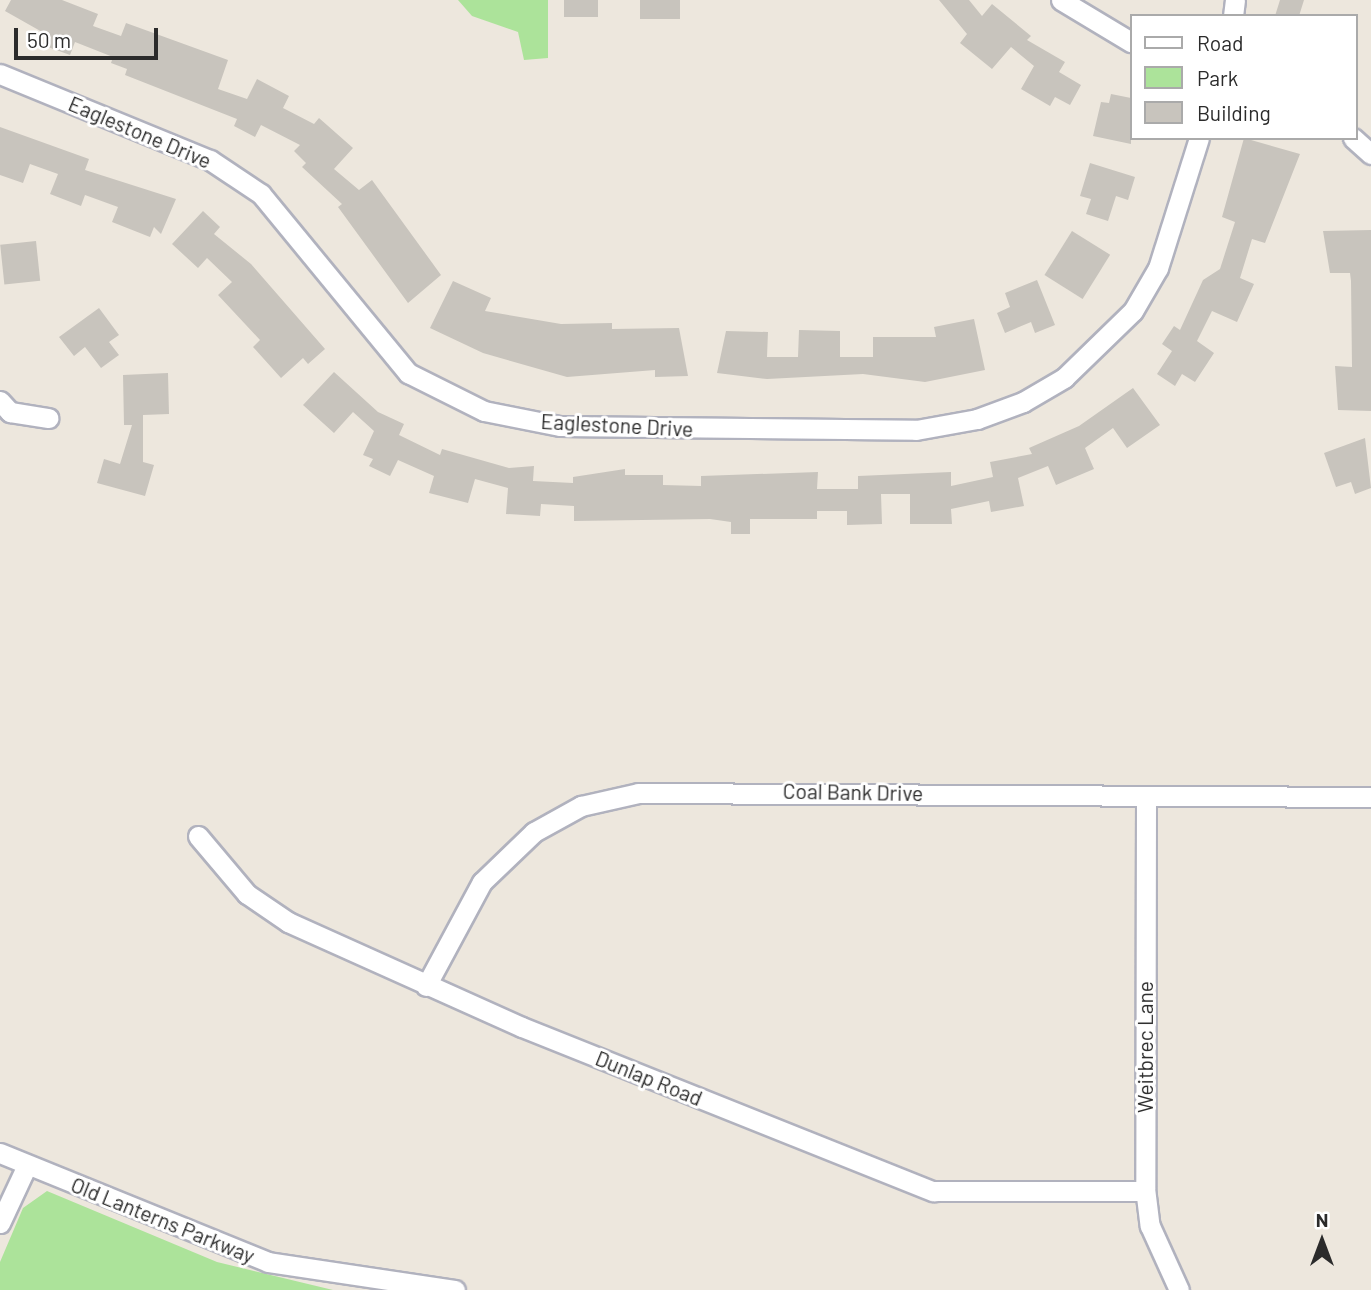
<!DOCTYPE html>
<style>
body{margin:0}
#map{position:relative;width:1371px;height:1290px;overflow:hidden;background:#ede7dd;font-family:Barlow,sans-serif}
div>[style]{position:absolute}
.green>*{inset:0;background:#ace39a}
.building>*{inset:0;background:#c8c4bd;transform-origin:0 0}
.roads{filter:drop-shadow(2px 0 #b1b2be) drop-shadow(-2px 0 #b1b2be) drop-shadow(0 2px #b1b2be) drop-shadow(0 -2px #b1b2be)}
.minor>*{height:19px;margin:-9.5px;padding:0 9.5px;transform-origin:9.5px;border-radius:9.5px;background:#fff}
span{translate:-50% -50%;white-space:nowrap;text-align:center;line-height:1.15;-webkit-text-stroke:6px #fff;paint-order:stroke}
.street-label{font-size:21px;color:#2b2b2b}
.legend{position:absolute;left:1130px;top:14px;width:228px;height:126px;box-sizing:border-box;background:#fff;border:2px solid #aaa;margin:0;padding:9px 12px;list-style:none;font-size:21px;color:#2b2b2b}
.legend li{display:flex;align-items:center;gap:14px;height:35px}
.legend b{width:35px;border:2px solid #aaa}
.north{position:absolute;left:1287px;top:1206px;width:70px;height:70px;-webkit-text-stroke:5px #fff;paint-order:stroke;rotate:0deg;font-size:19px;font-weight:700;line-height:28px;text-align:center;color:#2b2b2b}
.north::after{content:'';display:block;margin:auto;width:24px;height:32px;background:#2b2b2b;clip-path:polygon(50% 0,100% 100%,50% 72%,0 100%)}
.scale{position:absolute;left:14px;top:28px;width:144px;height:32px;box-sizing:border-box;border:4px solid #2b2b2b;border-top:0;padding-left:9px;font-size:21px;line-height:24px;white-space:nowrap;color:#2b2b2b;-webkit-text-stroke:5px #fff;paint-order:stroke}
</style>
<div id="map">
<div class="green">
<div style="clip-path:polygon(458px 0,548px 0,548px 58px,524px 60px,518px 32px,472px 16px)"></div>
<div style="clip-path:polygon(47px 1191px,217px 1262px,333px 1290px,0 1290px,0 1262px,23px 1208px)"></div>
</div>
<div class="building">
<div style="clip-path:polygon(11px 0,62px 0,98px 14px,93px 26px,121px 36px,126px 23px,228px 60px,218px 89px,247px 99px,257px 79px,289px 96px,283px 108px,314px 124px,319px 118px,353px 148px,334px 169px,359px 190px,372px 180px,441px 275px,408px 303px,338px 207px,342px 204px,302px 167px,306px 163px,294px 151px,300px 145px,261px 125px,255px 137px,234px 126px,237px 119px,125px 75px,127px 69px,111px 63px,113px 57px,75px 42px,70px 55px,48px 47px,51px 37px,5px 11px)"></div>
<div style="left:564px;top:0;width:34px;height:17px"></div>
<div style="left:640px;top:0;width:40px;height:19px"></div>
<div style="clip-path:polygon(939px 0,969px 0,982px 16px,992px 4px,1031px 36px,1027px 40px,1065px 62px,1059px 72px,1081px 85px,1070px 105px,1055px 97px,1050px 106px,1021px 89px,1034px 66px,1011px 47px,992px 69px,960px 43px,967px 34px)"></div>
<div style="clip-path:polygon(1280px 0,1304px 0,1299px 16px,1275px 16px)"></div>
<div style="clip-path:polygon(1111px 94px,1131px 98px,1131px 144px,1093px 136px,1101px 102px,1109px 103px)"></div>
<div style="clip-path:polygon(0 127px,89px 159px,85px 170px,176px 199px,161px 234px,154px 227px,150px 237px,112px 222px,118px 207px,85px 195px,81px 206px,50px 194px,58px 174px,30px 164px,23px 183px,0 175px)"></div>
<div style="clip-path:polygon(1244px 138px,1300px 154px,1265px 243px,1252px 239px,1240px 278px,1254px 284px,1237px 322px,1212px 311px,1197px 341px,1214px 353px,1195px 382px,1182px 374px,1175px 386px,1157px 374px,1172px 351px,1162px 344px,1174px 326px,1180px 330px,1203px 280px,1220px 269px,1235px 222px,1222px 217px)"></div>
<div style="clip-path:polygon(1090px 163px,1135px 177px,1128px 200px,1116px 196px,1108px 221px,1086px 214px,1091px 199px,1080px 196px)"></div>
<div style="clip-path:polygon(203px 211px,220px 227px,214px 234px,251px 264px,325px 349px,308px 364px,303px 358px,281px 378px,253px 347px,260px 340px,218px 295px,232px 282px,207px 258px,198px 268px,172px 244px)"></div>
<div style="clip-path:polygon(1371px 230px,1371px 411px,1338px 410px,1335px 366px,1352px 367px,1351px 281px,1350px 273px,1330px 273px,1323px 231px)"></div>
<div style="left:1072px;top:231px;width:45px;height:52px;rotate:32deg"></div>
<div style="left:36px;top:241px;width:40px;height:36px;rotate:84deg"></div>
<div style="clip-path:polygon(1037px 280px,1055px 325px,1035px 333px,1031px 322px,1005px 333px,997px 313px,1010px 307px,1005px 293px)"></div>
<div style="clip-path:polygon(453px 281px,491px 298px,485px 311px,561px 324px,612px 323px,612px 329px,679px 328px,688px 376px,655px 377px,655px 370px,567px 377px,483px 353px,430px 328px)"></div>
<div style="clip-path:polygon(99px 308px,119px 335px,109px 342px,119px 355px,101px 368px,85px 347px,74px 356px,59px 337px)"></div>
<div style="clip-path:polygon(974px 319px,985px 370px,925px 382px,863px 374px,767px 379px,717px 373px,726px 331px,768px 332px,767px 357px,798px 357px,799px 330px,840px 331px,840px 357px,873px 357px,873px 337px,936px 337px,934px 327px)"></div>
<div style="clip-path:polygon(334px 372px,378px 412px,404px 424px,399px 435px,440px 455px,442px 449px,509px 468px,534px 466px,533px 481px,573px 483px,573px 477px,625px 469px,625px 475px,663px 475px,663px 485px,701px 486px,701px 476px,818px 472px,817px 489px,858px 489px,858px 476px,951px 472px,951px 486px,993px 477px,990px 462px,1032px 454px,1029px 448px,1079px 426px,1133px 388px,1160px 425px,1127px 448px,1113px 428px,1085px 448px,1094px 469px,1056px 485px,1048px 466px,1018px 478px,1024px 506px,991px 512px,989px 501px,951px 509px,952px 524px,910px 524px,910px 494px,881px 494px,882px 524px,847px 525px,847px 511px,817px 511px,817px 519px,750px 519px,750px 534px,731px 534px,731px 522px,710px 519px,574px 521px,574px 506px,541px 504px,540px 516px,506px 514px,508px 488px,475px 479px,468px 503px,429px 493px,434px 476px,398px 460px,390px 476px,369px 466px,373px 459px,363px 455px,374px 431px,353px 412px,334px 433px,303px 405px)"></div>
<div style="clip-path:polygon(168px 373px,169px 414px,143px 415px,143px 462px,154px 465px,145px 496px,97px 483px,104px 459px,120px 464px,132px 425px,124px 425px,123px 375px)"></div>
<div style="clip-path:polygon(1365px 438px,1371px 488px,1355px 494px,1351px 482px,1336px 487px,1324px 453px)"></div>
</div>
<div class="roads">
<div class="minor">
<div style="left:1061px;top:0;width:82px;rotate:31deg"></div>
<div style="left:1233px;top:16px;width:16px;rotate:-83deg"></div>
<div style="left:0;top:74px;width:227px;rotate:22.3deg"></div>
<div style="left:210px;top:160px;width:61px;rotate:33.7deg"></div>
<div style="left:261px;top:194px;width:232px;rotate:50.6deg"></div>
<div style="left:408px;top:373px;width:85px;rotate:26.6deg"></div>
<div style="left:484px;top:411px;width:77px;rotate:11.2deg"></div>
<div style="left:560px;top:426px;width:356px;rotate:0.6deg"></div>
<div style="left:916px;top:430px;width:62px;rotate:-10.2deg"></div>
<div style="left:977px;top:419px;width:49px;rotate:-20.3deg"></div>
<div style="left:1023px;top:402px;width:48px;rotate:-30.3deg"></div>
<div style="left:1064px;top:378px;width:96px;rotate:-44.2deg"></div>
<div style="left:1133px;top:311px;width:50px;rotate:-59.8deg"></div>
<div style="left:1158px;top:268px;width:136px;rotate:-72.5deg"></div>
<div style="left:1353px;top:138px;width:24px;rotate:42deg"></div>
<div style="left:0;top:401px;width:15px;rotate:48deg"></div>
<div style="left:10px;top:412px;width:39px;rotate:9deg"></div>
<div style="left:1146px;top:798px;width:390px;rotate:90.1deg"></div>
<div style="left:1145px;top:1188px;width:38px;rotate:83deg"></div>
<div style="left:1150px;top:1226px;width:70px;rotate:65.6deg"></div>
<div style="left:198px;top:836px;width:76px;rotate:49.8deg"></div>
<div style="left:247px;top:894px;width:50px;rotate:34.3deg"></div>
<div style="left:288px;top:922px;width:256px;rotate:24.2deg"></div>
<div style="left:522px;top:1027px;width:443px;rotate:21.8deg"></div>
<div style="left:933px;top:1191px;width:212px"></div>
<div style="left:426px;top:986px;width:118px;rotate:-61.7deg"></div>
<div style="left:482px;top:882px;width:72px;rotate:-43.9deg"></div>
<div style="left:534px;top:832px;width:54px;rotate:-29deg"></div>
<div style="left:581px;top:806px;width:58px;rotate:-12.8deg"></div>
<div style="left:638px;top:793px;width:733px;rotate:0.31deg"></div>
<div style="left:0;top:1153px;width:289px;rotate:22.1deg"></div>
<div style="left:268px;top:1262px;width:189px;rotate:8.5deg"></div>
<div style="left:0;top:1223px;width:64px;rotate:-65deg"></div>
</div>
</div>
<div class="street-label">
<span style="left:140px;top:132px;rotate:23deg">Eaglestone Drive</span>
<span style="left:617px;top:425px;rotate:3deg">Eaglestone Drive</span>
<span style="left:853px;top:792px;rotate:1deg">Coal Bank Drive</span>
<span style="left:1145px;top:1047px;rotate:-90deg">Weitbrec Lane</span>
<span style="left:649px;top:1078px;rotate:22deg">Dunlap Road</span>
<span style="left:163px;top:1220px;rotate:22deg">Old Lanterns Parkway</span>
</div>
<ul class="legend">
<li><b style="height:9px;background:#fff"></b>Road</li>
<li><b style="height:19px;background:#ace39a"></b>Park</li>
<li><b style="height:19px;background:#c8c4bd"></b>Building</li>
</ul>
<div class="north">N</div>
<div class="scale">50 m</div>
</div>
